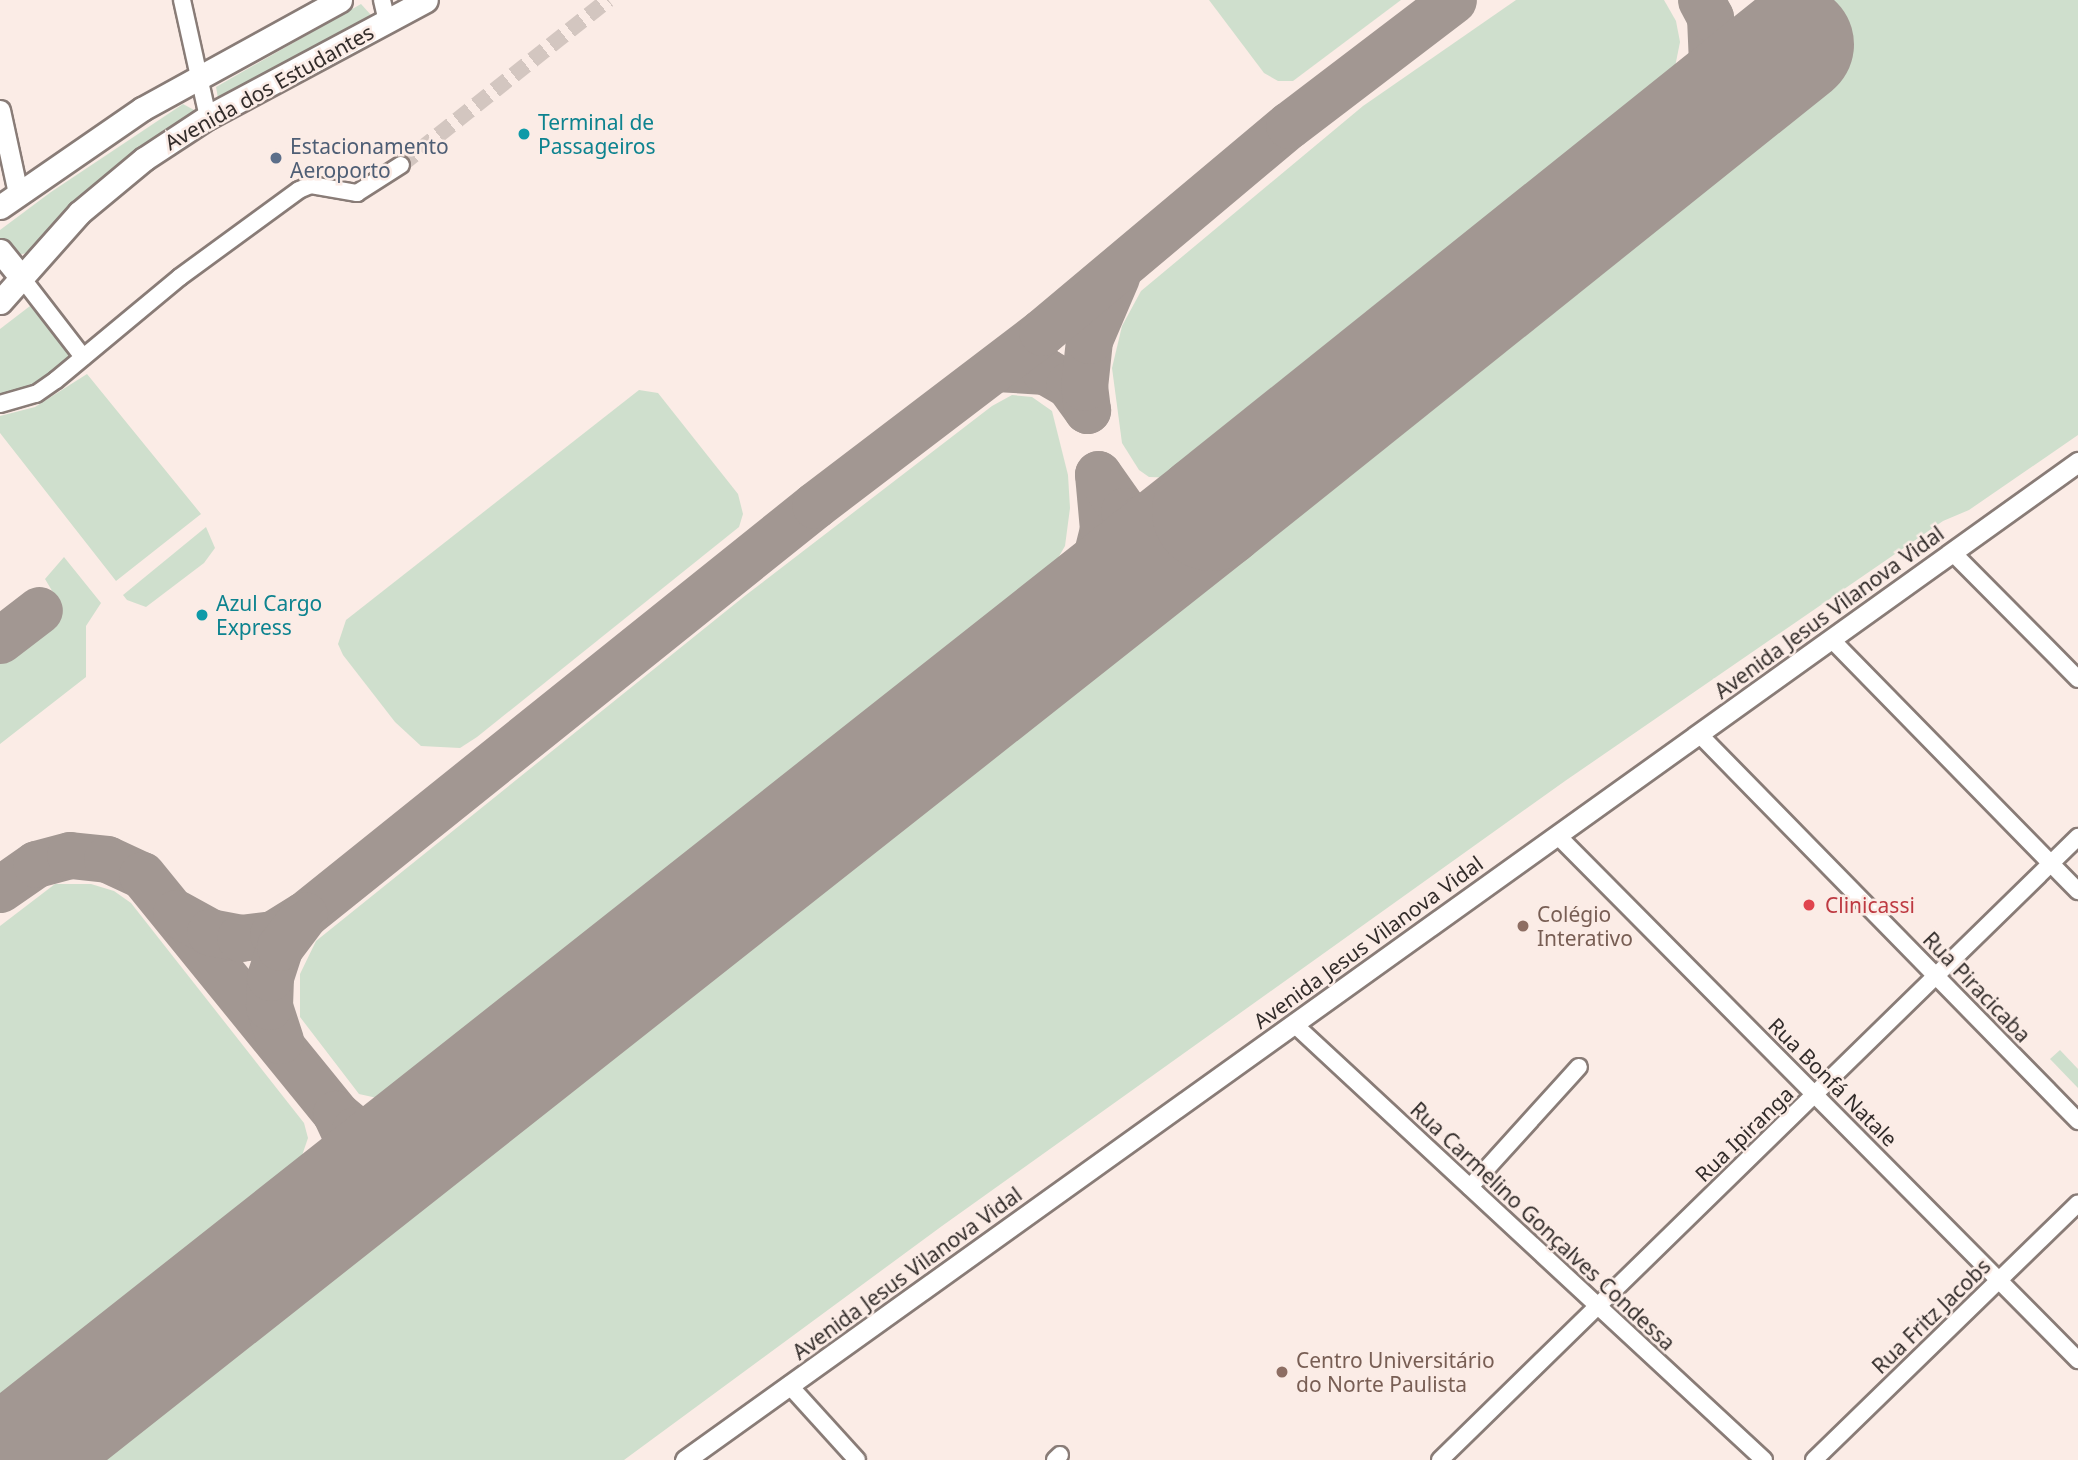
<!DOCTYPE html>
<meta charset="utf-8">
<style>
body{margin:0}
#map{position:relative;width:2078px;height:1460px;overflow:hidden;background:#fbece6;font-family:"Noto Sans",sans-serif}
div>[style]{position:absolute}
.green>*{inset:0;background:#cfdfcd}
.taxiway>*{height:47px;margin:-23.5px;padding:0 23.5px;transform-origin:23.5px;border-radius:23.5px;background:#a29792}
.runway>*{height:119px;margin:-59.5px;padding:0 59.5px;transform-origin:59.5px;border-radius:59.5px;background:#a29792}
.minor-tunnel>*{height:16px;margin-top:-8px;transform-origin:0;background:repeating-linear-gradient(90deg,#d3c6c0 0 16px,transparent 0 24px)}
.roads{filter:drop-shadow(2px 0 #897c77) drop-shadow(-2px 0 #897c77) drop-shadow(0 2px #897c77) drop-shadow(0 -2px #897c77)}
.minor>*{height:16px;margin:-8px;padding:0 8px;transform-origin:8px;border-radius:8px;background:#fff}
.tertiary>*{height:19px;margin:-9.5px;padding:0 9.5px;transform-origin:9.5px;border-radius:9.5px;background:#fff}
.secondary>*{height:23px;margin:-11.5px;padding:0 11.5px;transform-origin:11.5px;border-radius:11.5px;background:#fff}
.dots>*{width:19px;height:19px;translate:-50% -50%;box-sizing:border-box;border:4px solid #fbece6;border-radius:50%}
span{translate:-50% -50%;white-space:nowrap;text-align:center;line-height:1.15;-webkit-text-stroke:5px #fbece6;paint-order:stroke}
.street-label{font-size:21px;color:#322c2a}
.culture-label{font-size:21px;color:#0d838f}
.left{translate:0 -50%;text-align:left}
.service-label{font-size:21px;color:#4e5e75}
.health-label{font-size:21px;color:#be3a42}
.education-label{font-size:21px;color:#785e54}
</style>
<div id="map">
<div class="green">
<div style="clip-path:polygon(1209px 0,1401px 0,1293px 81px,1278px 81px,1264px 73px)"></div>
<div style="clip-path:polygon(1516px 0,1664px 0,1676px 21px,1680px 42px,1675px 67px,1654px 95px,1178px 478px,1149px 477px,1139px 470px,1122px 443px,1112px 368px,1122px 326px,1141px 291px,1363px 106px)"></div>
<div style="clip-path:polygon(1758px 0,2078px 0,2078px 435px,1969px 510px,1943px 521px,1565px 781px,942px 1226px,624px 1460px,86px 1460px,845px 854px,1176px 601px,1820px 80px,1821px 66px,1785px 22px,1777px 22px)"></div>
<div style="clip-path:polygon(361px 4px,371px 15px,224px 100px,218px 98px,216px 87px)"></div>
<div style="clip-path:polygon(183px 104px,194px 110px,193px 117px,34px 251px,15px 256px,0 241px,0 230px,51px 192px)"></div>
<div style="clip-path:polygon(30px 306px,72px 357px,33px 386px,0 394px,0 329px)"></div>
<div style="clip-path:polygon(87px 374px,201px 514px,116px 581px,0 433px,0 416px,35px 407px)"></div>
<div style="clip-path:polygon(639px 390px,658px 393px,738px 494px,743px 514px,739px 527px,477px 737px,460px 748px,421px 746px,395px 722px,343px 655px,338px 644px,346px 620px)"></div>
<div style="clip-path:polygon(1012px 395px,1032px 397px,1052px 411px,1068px 475px,1070px 508px,1065px 546px,1039px 591px,812px 761px,401px 1093px,377px 1098px,359px 1094px,300px 1017px,300px 974px,316px 941px,746px 595px,992px 406px)"></div>
<div style="clip-path:polygon(206px 527px,215px 548px,204px 563px,146px 607px,127px 600px,123px 595px)"></div>
<div style="clip-path:polygon(64px 557px,101px 603px,86px 626px,86px 677px,0 744px,0 653px,60px 604px,45px 579px)"></div>
<div style="clip-path:polygon(55px 884px,91px 884px,114px 891px,131px 903px,304px 1123px,308px 1138px,294px 1179px,0 1416px,0 926px)"></div>
<div style="clip-path:polygon(2060px 1050px,2078px 1069px,2078px 1088px,2050px 1059px)"></div>
</div>
<div class="taxiway">
<div style="left:1688px;top:125px;width:66px;rotate:-68.8deg"></div>
<div style="left:1712px;top:63px;width:46px;rotate:-92.5deg"></div>
<div style="left:1710px;top:17px;width:19px;rotate:-118deg"></div>
<div style="left:996px;top:368px;width:49px;rotate:3.5deg"></div>
<div style="left:1045px;top:371px;width:28px;rotate:30deg"></div>
<div style="left:1069px;top:385px;width:31px;rotate:54deg"></div>
<div style="left:1087px;top:410px;width:23px;rotate:-97deg"></div>
<div style="left:1084px;top:387px;width:47px;rotate:-83.9deg"></div>
<div style="left:1089px;top:340px;width:69px;rotate:-66.8deg"></div>
<div style="left:0;top:640px;width:49px;rotate:-37.6deg"></div>
<div style="left:1042px;top:645px;width:52px;rotate:-48.9deg"></div>
<div style="left:1076px;top:606px;width:37px;rotate:-64deg"></div>
<div style="left:1092px;top:573px;width:45px;rotate:-76deg"></div>
<div style="left:1103px;top:529px;width:55px;rotate:-95.2deg"></div>
<div style="left:1098px;top:474px;width:45px;rotate:54.9deg"></div>
<div style="left:1124px;top:511px;width:18px;rotate:27deg"></div>
<div style="left:1140px;top:519px;width:33px;rotate:7deg"></div>
<div style="left:1173px;top:523px;width:40px;rotate:-18deg"></div>
<div style="left:0;top:889px;width:44px;rotate:-34.8deg"></div>
<div style="left:36px;top:864px;width:35px;rotate:-15deg"></div>
<div style="left:70px;top:855px;width:37px;rotate:6deg"></div>
<div style="left:107px;top:859px;width:38px;rotate:25deg"></div>
<div style="left:142px;top:875px;width:308px;rotate:50.9deg"></div>
<div style="left:176px;top:913px;width:39px;rotate:29deg"></div>
<div style="left:210px;top:932px;width:31px;rotate:11deg"></div>
<div style="left:240px;top:938px;width:33px;rotate:-7deg"></div>
<div style="left:273px;top:934px;width:36px;rotate:-32deg"></div>
<div style="left:304px;top:915px;width:655px;rotate:-38.74deg"></div>
<div style="left:815px;top:505px;width:285px;rotate:-37.3deg"></div>
<div style="left:1042px;top:332px;width:322px;rotate:-40deg"></div>
<div style="left:1289px;top:125px;width:206px;rotate:-37.3deg"></div>
<div style="left:280px;top:1040px;width:36px;rotate:-108deg"></div>
<div style="left:269px;top:1006px;width:29px;rotate:-88deg"></div>
<div style="left:270px;top:977px;width:32px;rotate:-72deg"></div>
<div style="left:280px;top:947px;width:40px;rotate:-53deg"></div>
<div style="left:324px;top:1210px;width:21px;rotate:-49deg"></div>
<div style="left:338px;top:1194px;width:28px;rotate:-69deg"></div>
<div style="left:348px;top:1168px;width:28px;rotate:-90deg"></div>
<div style="left:348px;top:1140px;width:29px;rotate:-115deg"></div>
<div style="left:336px;top:1114px;width:25px;rotate:40deg"></div>
<div style="left:355px;top:1130px;width:25px;rotate:16deg"></div>
<div style="left:379px;top:1137px;width:32px;rotate:-5deg"></div>
<div style="left:411px;top:1134px;width:22px;rotate:-27deg"></div>
</div>
<div class="runway">
<div style="left:10px;top:1460px;width:1531px;rotate:-38.31deg"></div>
<div style="left:1211px;top:511px;width:747px;rotate:-38.7deg"></div>
</div>
<div class="minor-tunnel">
<div style="left:401px;top:165px;width:265px;rotate:-38.6deg"></div>
</div>
<div class="roads">
<div class="minor">
<div style="left:182px;top:0;width:120px;rotate:77.5deg"></div>
<div style="left:382px;top:0;width:22px;rotate:77deg"></div>
<div style="left:22px;top:278px;width:100px;rotate:52.3deg"></div>
<div style="left:0;top:404px;width:37px;rotate:-16deg"></div>
<div style="left:36px;top:394px;width:24px;rotate:-35deg"></div>
<div style="left:56px;top:380px;width:161px;rotate:-39.7deg"></div>
<div style="left:180px;top:277px;width:147px;rotate:-36.2deg"></div>
<div style="left:299px;top:190px;width:13px;rotate:-23deg"></div>
<div style="left:311px;top:185px;width:47px;rotate:9.9deg"></div>
<div style="left:357px;top:193px;width:52px;rotate:-32.5deg"></div>
<div style="left:1952px;top:552px;width:179px;rotate:45.2deg"></div>
<div style="left:1831px;top:639px;width:353px;rotate:45.6deg"></div>
<div style="left:1699px;top:734px;width:542px;rotate:45.6deg"></div>
<div style="left:1557px;top:835px;width:740px;rotate:45.22deg"></div>
<div style="left:1294px;top:1024px;width:641px;rotate:42.85deg"></div>
<div style="left:1470px;top:1187px;width:162px;rotate:-47.8deg"></div>
<div style="left:789px;top:1385px;width:101px;rotate:47.8deg"></div>
<div style="left:1055px;top:1460px;width:7px;rotate:-45deg"></div>
<div style="left:1440px;top:1460px;width:892px;rotate:-44.32deg"></div>
<div style="left:1814px;top:1460px;width:368px;rotate:-44.2deg"></div>
</div>
<div class="tertiary">
<div style="left:0;top:110px;width:85px;rotate:77.8deg"></div>
<div style="left:685px;top:1460px;width:1714px;rotate:-35.62deg"></div>
</div>
<div class="secondary">
<div style="left:0;top:207px;width:173px;rotate:-34.6deg"></div>
<div style="left:142px;top:109px;width:226px;rotate:-28.8deg"></div>
<div style="left:0;top:251px;width:35px;rotate:51deg"></div>
<div style="left:0;top:302px;width:119px;rotate:-48.4deg"></div>
<div style="left:79px;top:213px;width:85px;rotate:-39.7deg"></div>
<div style="left:144px;top:159px;width:77px;rotate:-33.3deg"></div>
<div style="left:208px;top:117px;width:247px;rotate:-28.2deg"></div>
</div>
</div>
<div class="dots">
<div style="left:524px;top:134px;background:#0f9aa8"></div>
<div style="left:276px;top:158px;background:#5c6f8a"></div>
<div style="left:202px;top:615px;background:#0f9aa8"></div>
<div style="left:1809px;top:905px;background:#e0444e"></div>
<div style="left:1523px;top:926px;background:#8d6e63"></div>
<div style="left:1282px;top:1372px;background:#8d6e63"></div>
</div>
<div class="street-label">
<span style="left:269px;top:87px;rotate:-29deg">Avenida dos Estudantes</span>
<span style="left:1829px;top:612px;rotate:-36deg">Avenida Jesus Vilanova Vidal</span>
<span style="left:1368px;top:942px;rotate:-36deg">Avenida Jesus Vilanova Vidal</span>
<span style="left:1977px;top:987px;rotate:46deg">Rua Piracicaba</span>
<span style="left:1833px;top:1082px;rotate:45deg">Rua Bonfá Natale</span>
<span style="left:1744px;top:1134px;rotate:-44deg">Rua Ipiranga</span>
<span style="left:1543px;top:1226px;rotate:43deg">Rua Carmelino Gonçalves Condessa</span>
<span style="left:907px;top:1273px;rotate:-36deg">Avenida Jesus Vilanova Vidal</span>
<span style="left:1931px;top:1316px;rotate:-44deg">Rua Fritz Jacobs</span>
</div>
<div class="culture-label">
<span class="left" style="left:538px;top:134px">Terminal de<br>Passageiros</span>
<span class="left" style="left:216px;top:615px">Azul Cargo<br>Express</span>
</div>
<div class="service-label">
<span class="left" style="left:290px;top:158px">Estacionamento<br>Aeroporto</span>
</div>
<div class="health-label">
<span class="left" style="left:1825px;top:905px">Clinicassi</span>
</div>
<div class="education-label">
<span class="left" style="left:1537px;top:926px">Colégio<br>Interativo</span>
<span class="left" style="left:1296px;top:1372px">Centro Universitário<br>do Norte Paulista</span>
</div>
</div>
